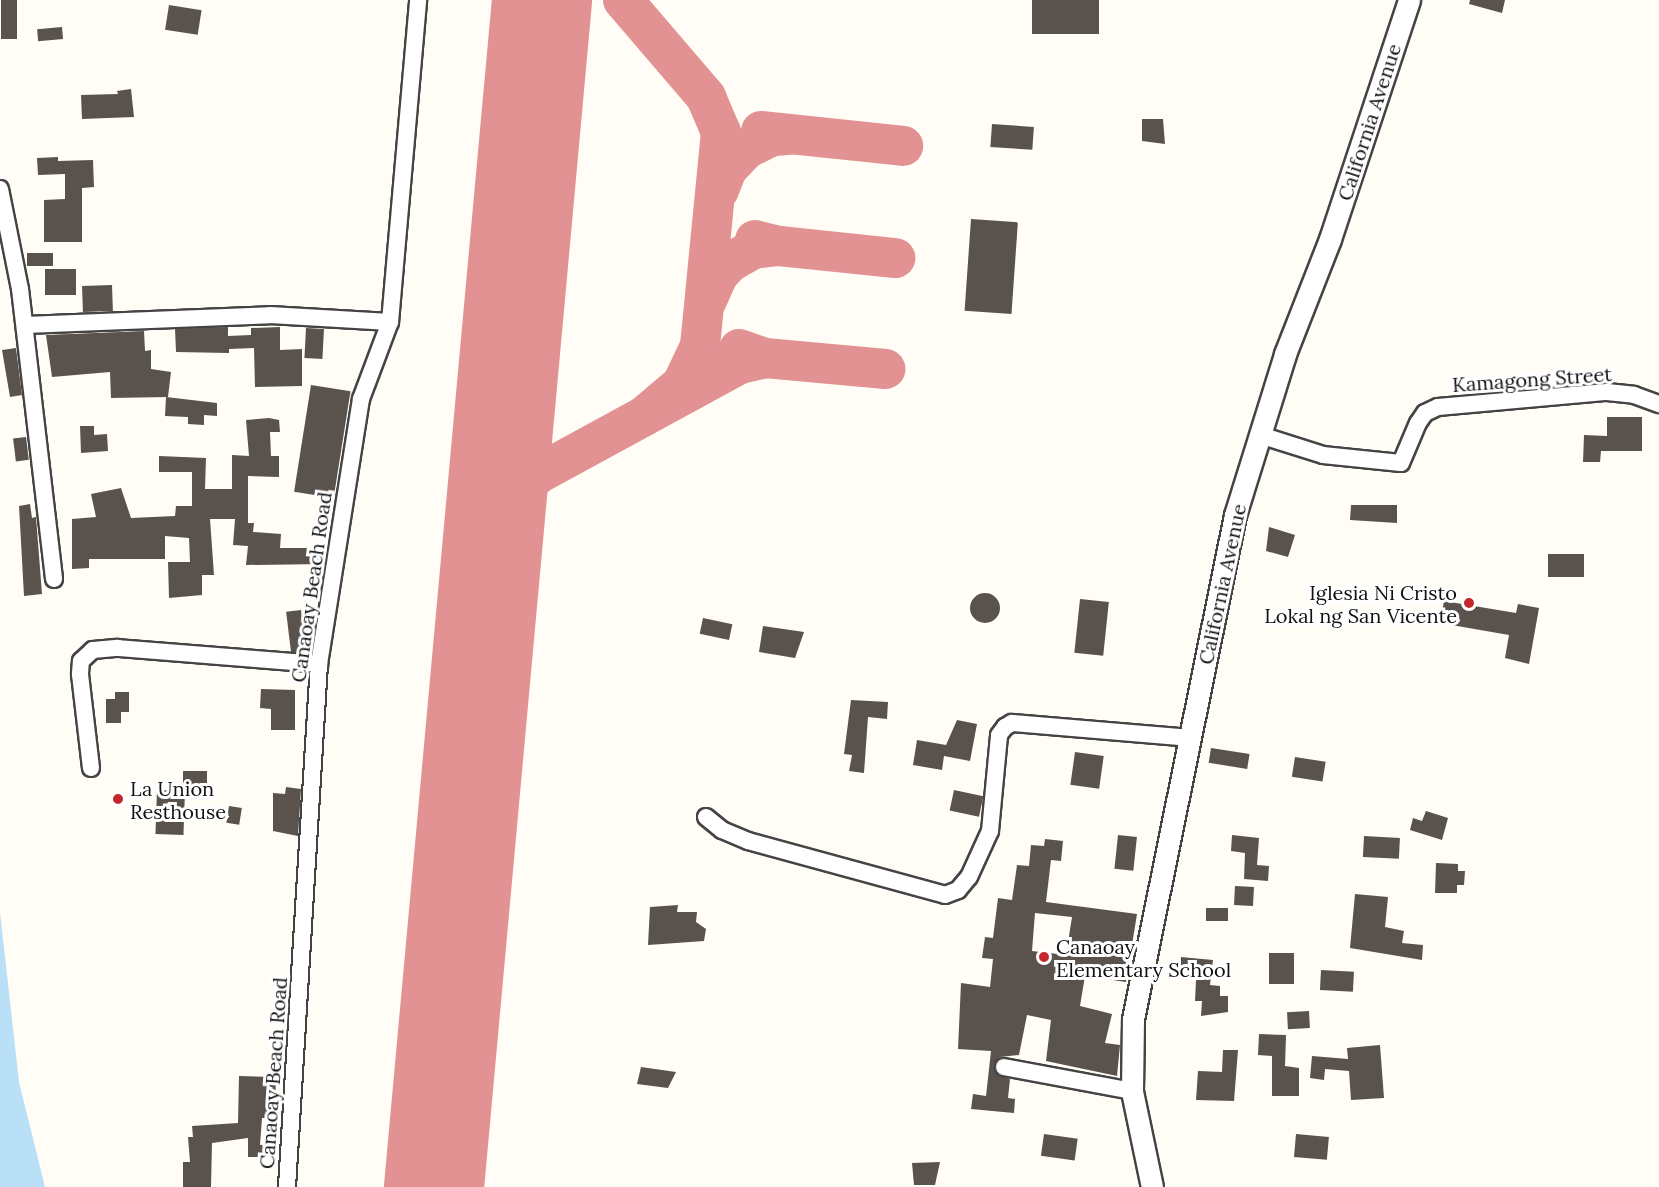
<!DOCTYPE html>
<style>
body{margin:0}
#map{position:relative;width:1659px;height:1187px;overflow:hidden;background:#fffdf5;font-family:Lora,serif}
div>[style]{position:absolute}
.water>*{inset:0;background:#b9e0f7}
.taxiway>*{height:40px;margin:-20px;padding:0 20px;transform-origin:20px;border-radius:20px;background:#e29292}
.runway>*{height:100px;margin:-50px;padding:0 50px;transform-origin:50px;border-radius:50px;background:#e29292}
.building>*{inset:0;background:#5a524d;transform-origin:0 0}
.round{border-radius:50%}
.roads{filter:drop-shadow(2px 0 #444) drop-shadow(-2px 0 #444) drop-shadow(0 2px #444) drop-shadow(0 -2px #444)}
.minor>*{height:16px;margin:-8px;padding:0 8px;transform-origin:8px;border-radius:8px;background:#fff}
.tertiary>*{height:21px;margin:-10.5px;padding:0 10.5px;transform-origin:10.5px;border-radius:10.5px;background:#fff}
.dots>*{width:16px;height:16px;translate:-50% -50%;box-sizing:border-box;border:3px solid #fff;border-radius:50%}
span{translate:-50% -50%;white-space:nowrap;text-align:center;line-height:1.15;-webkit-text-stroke:6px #fff;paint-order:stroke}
.street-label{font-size:20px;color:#111}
.poi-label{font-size:20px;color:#111}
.right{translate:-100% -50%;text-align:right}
.left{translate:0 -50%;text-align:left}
</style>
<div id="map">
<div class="water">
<div style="clip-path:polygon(0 912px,19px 1082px,45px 1187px,0 1187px)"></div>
</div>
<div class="taxiway">
<div style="left:623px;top:0;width:128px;rotate:49.4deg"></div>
<div style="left:706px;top:97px;width:38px;rotate:67deg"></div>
<div style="left:721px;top:132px;width:215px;rotate:95.6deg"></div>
<div style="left:700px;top:346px;width:42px;rotate:115.3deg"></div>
<div style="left:682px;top:384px;width:51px;rotate:139.8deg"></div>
<div style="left:761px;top:131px;width:143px;rotate:6deg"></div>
<div style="left:719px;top:190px;width:22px;rotate:-69deg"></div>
<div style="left:727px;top:169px;width:28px;rotate:-46deg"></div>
<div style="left:746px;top:149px;width:30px;rotate:-26deg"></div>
<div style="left:773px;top:136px;width:15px;rotate:-4deg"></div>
<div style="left:755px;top:240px;width:25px;rotate:14deg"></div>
<div style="left:779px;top:246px;width:117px;rotate:5.9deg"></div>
<div style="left:707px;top:300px;width:27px;rotate:-66deg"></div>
<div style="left:718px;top:275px;width:16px;rotate:-47deg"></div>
<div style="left:729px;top:263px;width:28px;rotate:-30deg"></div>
<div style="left:753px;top:249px;width:26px;rotate:-7deg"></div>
<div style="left:739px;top:349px;width:28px;rotate:19deg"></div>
<div style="left:765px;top:358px;width:121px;rotate:5.2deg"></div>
<div style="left:502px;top:438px;width:26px;rotate:83deg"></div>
<div style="left:505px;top:464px;width:10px;rotate:61deg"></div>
<div style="left:510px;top:473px;width:16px;rotate:14deg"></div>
<div style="left:526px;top:477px;width:12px;rotate:-14deg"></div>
<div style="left:494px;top:533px;width:33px;rotate:-69deg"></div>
<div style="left:506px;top:502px;width:43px;rotate:-41.2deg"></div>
<div style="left:538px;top:474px;width:230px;rotate:-28.6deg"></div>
<div style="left:740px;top:364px;width:26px;rotate:-13deg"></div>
</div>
<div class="runway">
<div style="left:434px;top:1187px;width:1192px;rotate:-84.8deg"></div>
</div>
<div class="building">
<div style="left:1px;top:0;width:16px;height:39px"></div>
<div style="left:1032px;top:0;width:67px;height:34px"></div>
<div style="clip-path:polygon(1470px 0,1505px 0,1502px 13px,1469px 4px)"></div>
<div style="left:169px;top:5px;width:33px;height:25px;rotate:9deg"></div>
<div style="left:62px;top:27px;width:12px;height:25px;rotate:85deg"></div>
<div style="clip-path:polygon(131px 89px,134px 117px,82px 119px,81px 95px,118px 94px,117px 91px)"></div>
<div style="clip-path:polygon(1142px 119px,1163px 119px,1165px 144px,1142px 141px)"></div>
<div style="left:992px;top:124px;width:42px;height:23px;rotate:4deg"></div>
<div style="clip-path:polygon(58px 157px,58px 161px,93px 160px,94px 187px,82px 188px,82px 242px,44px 242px,44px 200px,65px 199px,65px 174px,38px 175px,37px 158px)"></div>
<div style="left:971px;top:219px;width:47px;height:92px;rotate:4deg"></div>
<div style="left:53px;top:253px;width:13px;height:26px;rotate:90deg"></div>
<div style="left:76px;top:269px;width:26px;height:31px;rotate:90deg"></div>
<div style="left:112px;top:285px;width:26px;height:30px;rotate:88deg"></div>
<div style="clip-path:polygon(228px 327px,228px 336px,251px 335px,251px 328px,280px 327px,280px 350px,302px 349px,302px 386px,255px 387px,254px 348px,229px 349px,229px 353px,176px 352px,175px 329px)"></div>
<div style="left:306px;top:328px;width:18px;height:30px;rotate:3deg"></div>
<div style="clip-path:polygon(144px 331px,145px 351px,151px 350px,151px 369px,171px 372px,168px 397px,111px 398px,110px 372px,52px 377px,46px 335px)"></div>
<div style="clip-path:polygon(16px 348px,22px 395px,10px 397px,2px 350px)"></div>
<div style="left:311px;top:385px;width:40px;height:108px;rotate:9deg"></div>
<div style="clip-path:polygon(166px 397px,217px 403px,217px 416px,204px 415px,204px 425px,188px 424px,188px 417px,165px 416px)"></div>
<div style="clip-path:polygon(1607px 417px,1642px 417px,1642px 451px,1601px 451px,1600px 462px,1583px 462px,1584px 435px,1607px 436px)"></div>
<div style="clip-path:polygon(269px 418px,279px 420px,280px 432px,270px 432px,271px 456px,279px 456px,279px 477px,248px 476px,248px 523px,254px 523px,253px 532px,281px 534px,280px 548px,327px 548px,324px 564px,246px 565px,248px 546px,233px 545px,235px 519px,210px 519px,214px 575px,202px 575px,202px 595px,169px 598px,168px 562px,190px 562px,189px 538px,165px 536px,165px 559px,89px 559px,89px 568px,72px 569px,72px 519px,96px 517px,91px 494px,121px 488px,131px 518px,175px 516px,176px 506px,192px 506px,192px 472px,159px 472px,159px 456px,206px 458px,205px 489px,232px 489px,232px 455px,249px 456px,246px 420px)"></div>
<div style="clip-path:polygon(80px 426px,94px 426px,94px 435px,107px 434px,108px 451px,81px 453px)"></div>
<div style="left:26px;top:437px;width:23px;height:13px;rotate:83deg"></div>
<div style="clip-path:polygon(30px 504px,32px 518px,36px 517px,42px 594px,24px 596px,19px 506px)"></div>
<div style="clip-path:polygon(1351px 505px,1397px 505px,1397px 523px,1350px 520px)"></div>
<div style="clip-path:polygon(1269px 527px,1295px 535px,1288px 557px,1266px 551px)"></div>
<div style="left:1584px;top:554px;width:23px;height:36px;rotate:90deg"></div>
<div class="round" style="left:970px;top:593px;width:30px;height:30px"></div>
<div style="left:1080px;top:599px;width:29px;height:54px;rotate:6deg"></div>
<div style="clip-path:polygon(1444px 601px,1516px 613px,1518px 604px,1539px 608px,1529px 664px,1505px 658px,1509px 635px,1440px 623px)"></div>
<div style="left:301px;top:610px;width:42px;height:15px;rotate:83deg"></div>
<div style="left:703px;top:618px;width:30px;height:16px;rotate:12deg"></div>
<div style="clip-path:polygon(763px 626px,804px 632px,795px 658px,759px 652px)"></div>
<div style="clip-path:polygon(261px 689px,295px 690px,295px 730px,271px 730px,271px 709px,260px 708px)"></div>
<div style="clip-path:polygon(115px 692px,129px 692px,129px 712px,121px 712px,121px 723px,106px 723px,106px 699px,115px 699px)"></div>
<div style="clip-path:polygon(851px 700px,888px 702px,887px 719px,868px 717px,864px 773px,849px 771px,852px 755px,844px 754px)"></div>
<div style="clip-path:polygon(957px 720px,977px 724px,970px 761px,944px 756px,942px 770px,913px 765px,917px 740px,946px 745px)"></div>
<div style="left:1211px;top:748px;width:39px;height:15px;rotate:9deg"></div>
<div style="left:1075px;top:752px;width:29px;height:33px;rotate:8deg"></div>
<div style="left:1295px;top:757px;width:31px;height:20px;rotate:9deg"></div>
<div style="left:207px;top:771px;width:15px;height:24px;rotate:90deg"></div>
<div style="clip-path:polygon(286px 787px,301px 789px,298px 836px,273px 831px,273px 793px,285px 794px)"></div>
<div style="left:157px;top:790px;width:28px;height:44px;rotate:2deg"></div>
<div style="left:954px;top:790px;width:30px;height:21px;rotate:12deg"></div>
<div style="left:229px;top:806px;width:13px;height:17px;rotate:9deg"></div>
<div style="clip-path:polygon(1426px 811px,1448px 818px,1442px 840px,1410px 830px,1413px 818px,1422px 821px)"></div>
<div style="left:1118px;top:835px;width:19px;height:34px;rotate:6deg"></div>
<div style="clip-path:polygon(1232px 835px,1259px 838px,1257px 865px,1269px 866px,1268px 881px,1244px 879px,1245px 853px,1231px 851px)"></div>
<div style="left:1364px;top:836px;width:36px;height:21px;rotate:3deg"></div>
<div style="clip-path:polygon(evenodd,1045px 839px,1063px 841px,1061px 861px,1051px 860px,1046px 902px,1137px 914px,1126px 982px,1085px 976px,1080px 1006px,1112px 1014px,1105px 1043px,1120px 1045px,1117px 1076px,1046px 1061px,1051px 1020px,1027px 1015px,1019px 1055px,1000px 1057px,994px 1066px,998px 1075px,1010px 1079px,1008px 1098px,1015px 1099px,1014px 1113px,971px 1109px,973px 1094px,986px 1096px,991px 1051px,958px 1049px,961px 983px,990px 987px,993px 959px,982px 958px,985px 937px,993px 938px,998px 898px,1012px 900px,1017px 865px,1029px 866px,1031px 845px,1044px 846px,1045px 839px,1035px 913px,1072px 917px,1066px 955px,1032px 951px,1035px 913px)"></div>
<div style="clip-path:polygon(1436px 863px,1458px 864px,1458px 871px,1465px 871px,1464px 885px,1457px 885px,1457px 893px,1435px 893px)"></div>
<div style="left:1235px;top:886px;width:19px;height:19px;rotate:3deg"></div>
<div style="clip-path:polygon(1355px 894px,1388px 897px,1385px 927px,1404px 931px,1402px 943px,1423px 945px,1422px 960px,1350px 948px)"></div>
<div style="clip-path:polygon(678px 905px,677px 912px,697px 912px,696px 922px,706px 929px,704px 941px,648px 945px,650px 907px)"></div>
<div style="left:1206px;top:908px;width:22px;height:13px"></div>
<div style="left:1269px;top:953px;width:25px;height:31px"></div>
<div style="clip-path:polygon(1181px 957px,1213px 960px,1210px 985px,1220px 986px,1220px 996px,1228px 996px,1228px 1012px,1201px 1016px,1202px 1001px,1195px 1001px,1196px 980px,1185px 979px,1186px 969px,1180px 968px)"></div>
<div style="left:1321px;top:970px;width:33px;height:20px;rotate:3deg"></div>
<div style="left:1309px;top:1011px;width:17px;height:22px;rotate:87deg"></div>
<div style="clip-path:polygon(1259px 1034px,1286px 1035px,1285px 1066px,1299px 1068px,1299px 1096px,1272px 1096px,1272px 1056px,1258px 1055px)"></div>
<div style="clip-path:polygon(1380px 1045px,1384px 1098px,1351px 1100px,1349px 1071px,1325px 1069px,1324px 1080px,1310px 1078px,1312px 1056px,1348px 1059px,1347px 1048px)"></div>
<div style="clip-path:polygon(1223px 1050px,1238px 1050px,1234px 1101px,1196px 1100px,1198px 1071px,1222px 1072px)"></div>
<div style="clip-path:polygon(641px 1067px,676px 1072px,668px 1088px,637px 1084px)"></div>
<div style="clip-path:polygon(239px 1076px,276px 1077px,275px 1118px,262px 1118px,260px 1145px,271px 1144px,271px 1157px,248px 1157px,248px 1138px,212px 1143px,211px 1187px,183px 1187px,183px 1162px,190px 1162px,188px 1137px,193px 1137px,192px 1126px,238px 1123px)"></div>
<div style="left:1044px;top:1134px;width:34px;height:22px;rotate:8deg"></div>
<div style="left:1296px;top:1134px;width:33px;height:23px;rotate:5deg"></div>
<div style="clip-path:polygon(940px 1162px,935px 1185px,914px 1185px,912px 1163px)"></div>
</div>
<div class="roads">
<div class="minor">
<div style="left:0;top:189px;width:102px;rotate:78.7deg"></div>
<div style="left:20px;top:289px;width:292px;rotate:83.3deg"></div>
<div style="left:25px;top:325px;width:245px;rotate:-2.3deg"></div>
<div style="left:270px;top:315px;width:120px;rotate:3.3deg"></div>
<div style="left:1260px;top:435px;width:66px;rotate:17.6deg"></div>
<div style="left:1323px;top:455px;width:78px;rotate:5.9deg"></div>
<div style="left:1401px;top:463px;width:43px;rotate:-67deg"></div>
<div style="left:1418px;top:423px;width:12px;rotate:-55deg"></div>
<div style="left:1425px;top:413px;width:14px;rotate:-25deg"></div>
<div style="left:1438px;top:407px;width:170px;rotate:-5.1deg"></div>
<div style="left:1607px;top:392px;width:27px;rotate:6deg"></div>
<div style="left:1634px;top:395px;width:27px;rotate:20deg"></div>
<div style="left:91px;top:768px;width:95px;rotate:-96.7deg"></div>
<div style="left:80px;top:674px;width:13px;rotate:-86deg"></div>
<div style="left:81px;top:661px;width:16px;rotate:-43deg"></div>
<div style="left:93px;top:650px;width:25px;rotate:-5deg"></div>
<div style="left:118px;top:648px;width:202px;rotate:4.6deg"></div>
<div style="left:706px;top:817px;width:21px;rotate:39deg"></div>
<div style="left:722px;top:830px;width:28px;rotate:23deg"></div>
<div style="left:748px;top:841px;width:204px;rotate:15.3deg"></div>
<div style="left:945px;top:895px;width:14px;rotate:-21deg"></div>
<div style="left:958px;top:890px;width:17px;rotate:-50deg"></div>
<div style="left:969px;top:877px;width:51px;rotate:-65.5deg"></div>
<div style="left:990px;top:831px;width:96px;rotate:-84.6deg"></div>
<div style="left:999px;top:735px;width:10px;rotate:-53deg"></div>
<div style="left:1005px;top:727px;width:8px;rotate:-30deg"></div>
<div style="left:1012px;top:723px;width:181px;rotate:4.8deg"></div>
<div style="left:1004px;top:1067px;width:130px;rotate:10.6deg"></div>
<div style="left:287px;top:1187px;width:524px;rotate:-86.5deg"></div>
<div style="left:319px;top:664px;width:268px;rotate:-81deg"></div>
<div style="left:361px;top:399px;width:82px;rotate:-69.4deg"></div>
<div style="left:390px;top:322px;width:323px;rotate:-85deg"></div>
</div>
<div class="tertiary">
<div style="left:1152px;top:1187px;width:98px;rotate:-101.8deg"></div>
<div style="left:1132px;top:1091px;width:72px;rotate:-89.2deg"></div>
<div style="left:1133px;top:1019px;width:514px;rotate:-78.56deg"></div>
<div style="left:1235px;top:515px;width:169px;rotate:-72.7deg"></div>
<div style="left:1285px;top:354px;width:123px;rotate:-68.6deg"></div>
<div style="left:1330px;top:239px;width:252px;rotate:-71.7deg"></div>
</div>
</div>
<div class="dots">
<div style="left:1469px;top:603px;background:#c4262e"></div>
<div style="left:118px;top:799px;background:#c4262e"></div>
<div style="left:1044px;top:957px;background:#c4262e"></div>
</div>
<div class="street-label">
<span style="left:1369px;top:122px;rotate:-72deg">California Avenue</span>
<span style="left:1532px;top:379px;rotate:-4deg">Kamagong Street</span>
<span style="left:1222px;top:584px;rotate:-78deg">California Avenue</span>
<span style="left:311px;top:587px;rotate:-82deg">Canaoay Beach Road</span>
<span style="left:273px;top:1073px;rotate:-86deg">Canaoay Beach Road</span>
</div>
<div class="poi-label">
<span class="right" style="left:1457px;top:604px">Iglesia Ni Cristo<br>Lokal ng San Vicente</span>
<span class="left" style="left:130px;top:800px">La Union<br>Resthouse</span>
<span class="left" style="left:1056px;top:958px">Canaoay<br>Elementary School</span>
</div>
</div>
